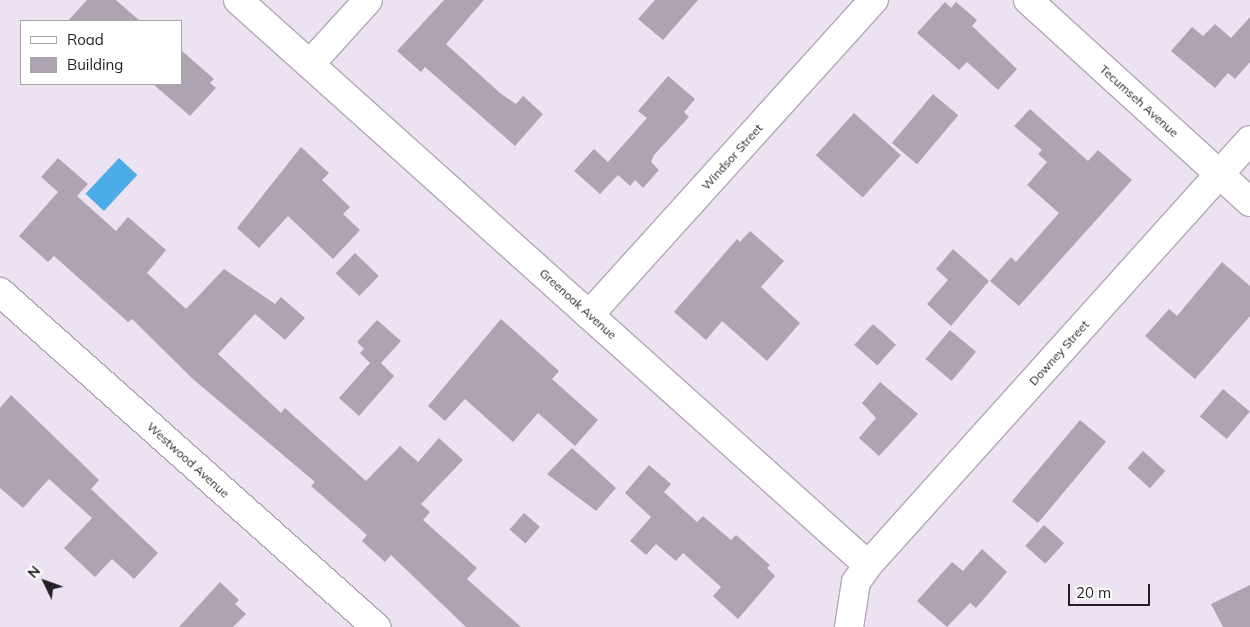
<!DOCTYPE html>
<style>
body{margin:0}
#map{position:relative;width:1250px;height:627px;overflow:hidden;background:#ede2f1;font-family:Mulish,sans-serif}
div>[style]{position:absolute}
.water>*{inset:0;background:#4cace7;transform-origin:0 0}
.building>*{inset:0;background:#aea4b1;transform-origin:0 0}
.roads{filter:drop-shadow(1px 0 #b3a9b7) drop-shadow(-1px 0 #b3a9b7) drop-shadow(0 1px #b3a9b7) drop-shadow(0 -1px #b3a9b7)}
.minor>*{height:28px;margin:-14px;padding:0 14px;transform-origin:14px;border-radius:14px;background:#fff}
span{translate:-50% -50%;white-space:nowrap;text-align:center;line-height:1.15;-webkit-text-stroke:4px #fff;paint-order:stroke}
.street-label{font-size:12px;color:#221e23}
.legend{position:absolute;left:20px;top:20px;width:162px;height:65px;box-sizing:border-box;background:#fff;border:1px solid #a7a5a7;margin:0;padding:6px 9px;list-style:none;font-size:15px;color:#221e23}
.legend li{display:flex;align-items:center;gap:10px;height:25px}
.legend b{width:25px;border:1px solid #a7a5a7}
.north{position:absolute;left:20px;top:557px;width:50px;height:50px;-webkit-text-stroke:4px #fff;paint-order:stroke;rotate:312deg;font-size:14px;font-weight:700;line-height:20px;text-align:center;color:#221e23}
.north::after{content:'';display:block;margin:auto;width:18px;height:22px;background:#221e23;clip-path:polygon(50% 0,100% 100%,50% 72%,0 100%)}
.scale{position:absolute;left:1068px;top:584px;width:82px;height:22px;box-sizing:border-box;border:2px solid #221e23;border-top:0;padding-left:6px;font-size:15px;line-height:18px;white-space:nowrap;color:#221e23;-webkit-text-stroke:4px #fff;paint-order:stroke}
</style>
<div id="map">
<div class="water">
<div style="left:119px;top:158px;width:25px;height:49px;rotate:43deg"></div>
</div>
<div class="building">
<div style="clip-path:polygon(87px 0,116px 0,140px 21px,68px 21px)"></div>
<div style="clip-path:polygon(444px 0,484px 0,446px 44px,500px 93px,516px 104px,523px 96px,543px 114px,515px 146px,425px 67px,421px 72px,397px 51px)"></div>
<div style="clip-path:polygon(655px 0,698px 0,663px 40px,638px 19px)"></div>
<div style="clip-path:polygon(945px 2px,951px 8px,956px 2px,977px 20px,972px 26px,1017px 69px,998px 90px,967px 62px,959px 70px,917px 33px)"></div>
<div style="clip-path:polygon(1250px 17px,1250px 62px,1235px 79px,1228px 73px,1215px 88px,1171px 51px,1192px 27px,1203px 36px,1215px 24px,1231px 38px)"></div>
<div style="clip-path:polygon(181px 50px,214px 79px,210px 83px,216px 88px,190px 116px,153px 84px,181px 84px)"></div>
<div style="clip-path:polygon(668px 76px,695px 99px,684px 112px,689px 117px,654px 155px,651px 162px,659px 170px,643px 188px,635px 180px,630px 186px,618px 175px,600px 194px,574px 171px,594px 149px,608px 162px,647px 118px,638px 111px)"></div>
<div style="left:933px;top:94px;width:33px;height:64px;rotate:40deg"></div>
<div style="clip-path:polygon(1030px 109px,1088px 161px,1098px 150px,1132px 180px,1019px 306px,990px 281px,1011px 257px,1016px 262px,1059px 213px,1027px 185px,1047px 162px,1038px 154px,1042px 150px,1014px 126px)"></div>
<div style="left:854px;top:113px;width:63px;height:57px;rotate:42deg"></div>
<div style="clip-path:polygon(301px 147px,329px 173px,322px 180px,350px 207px,343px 214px,360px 230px,333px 259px,288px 216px,259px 248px,237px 228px)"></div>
<div style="clip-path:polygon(58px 158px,88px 184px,77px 196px,116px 231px,128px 217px,166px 250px,147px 273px,186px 309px,224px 269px,275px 304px,281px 297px,305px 318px,285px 340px,255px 314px,218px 354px,281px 413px,285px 408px,366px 481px,400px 446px,418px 462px,439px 438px,463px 460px,421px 504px,430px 512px,423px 520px,477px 568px,467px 579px,521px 627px,466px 627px,391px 555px,385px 562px,362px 541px,367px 535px,311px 486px,315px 482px,194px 380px,132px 319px,128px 322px,54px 256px,48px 262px,19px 236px,58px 192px,41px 177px)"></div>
<div style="clip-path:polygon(750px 231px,784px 261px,761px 287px,800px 323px,767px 361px,722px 321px,706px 340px,674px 312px,737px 239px,740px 242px)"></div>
<div style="clip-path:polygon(953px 249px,989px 281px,951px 326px,927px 304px,948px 280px,936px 269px)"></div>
<div style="left:355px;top:253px;width:33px;height:28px;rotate:44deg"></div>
<div style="clip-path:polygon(1222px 262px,1250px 286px,1250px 316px,1195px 379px,1145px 336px,1169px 309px,1177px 316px)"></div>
<div style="clip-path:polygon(501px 319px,559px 371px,552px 379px,598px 420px,575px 446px,538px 413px,513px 442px,465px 399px,445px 421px,428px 406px)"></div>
<div style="clip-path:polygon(377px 320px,401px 341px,381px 363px,394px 376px,359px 416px,339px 398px,370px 363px,360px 353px,364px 349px,357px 342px)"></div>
<div style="left:873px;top:324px;width:31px;height:28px;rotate:42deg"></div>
<div style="left:950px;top:330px;width:34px;height:38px;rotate:40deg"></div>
<div style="clip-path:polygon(880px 382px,918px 414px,879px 456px,859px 438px,876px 418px,862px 403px)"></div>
<div style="left:1223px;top:389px;width:35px;height:36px;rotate:40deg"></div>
<div style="clip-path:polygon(11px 395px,99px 480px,91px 489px,158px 553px,134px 579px,112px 559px,95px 577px,64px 548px,92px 518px,49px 479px,23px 508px,0 488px,0 408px)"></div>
<div style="left:1080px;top:420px;width:34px;height:106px;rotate:40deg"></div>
<div style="clip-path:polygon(572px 448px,616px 488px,596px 511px,547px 474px)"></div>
<div style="left:1143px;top:451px;width:30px;height:23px;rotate:42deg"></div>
<div style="clip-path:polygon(649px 465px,671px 484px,664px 492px,697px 522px,703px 516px,731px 540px,736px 535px,770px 565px,767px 568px,775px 576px,738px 619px,713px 596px,721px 587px,683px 553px,676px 561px,656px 544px,646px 555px,630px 541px,651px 517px,625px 493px)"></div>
<div style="left:524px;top:513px;width:21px;height:22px;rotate:41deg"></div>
<div style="left:1044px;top:525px;width:27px;height:28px;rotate:42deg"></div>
<div style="clip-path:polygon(982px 549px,1007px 572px,976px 608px,970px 603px,947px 627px,917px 601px,952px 562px,963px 571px)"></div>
<div style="clip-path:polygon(220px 582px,239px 600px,235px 604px,246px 614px,233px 627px,179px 627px)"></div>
<div style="clip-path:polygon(1250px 585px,1250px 627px,1223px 627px,1211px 604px)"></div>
</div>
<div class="roads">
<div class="minor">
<div style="left:238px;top:0;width:846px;rotate:41.89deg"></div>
<div style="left:868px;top:565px;width:21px;rotate:125deg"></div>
<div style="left:856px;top:582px;width:46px;rotate:98.8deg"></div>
<div style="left:1028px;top:0;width:300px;rotate:42.3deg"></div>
<div style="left:310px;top:64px;width:86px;rotate:-47.8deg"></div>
<div style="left:0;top:292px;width:504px;rotate:41.7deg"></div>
<div style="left:589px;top:315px;width:425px;rotate:-47.9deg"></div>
<div style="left:868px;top:565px;width:571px;rotate:-48.05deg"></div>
</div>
</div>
<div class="street-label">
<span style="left:1139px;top:101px;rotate:42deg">Tecumseh Avenue</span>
<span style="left:732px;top:157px;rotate:-48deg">Windsor Street</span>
<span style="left:578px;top:304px;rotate:42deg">Greenoak Avenue</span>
<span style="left:1059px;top:353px;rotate:-48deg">Downey Street</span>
<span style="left:188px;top:460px;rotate:42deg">Westwood Avenue</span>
</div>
<ul class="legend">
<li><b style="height:6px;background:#fff"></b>Road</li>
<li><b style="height:14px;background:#aea4b1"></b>Building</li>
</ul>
<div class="north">N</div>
<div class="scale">20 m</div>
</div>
